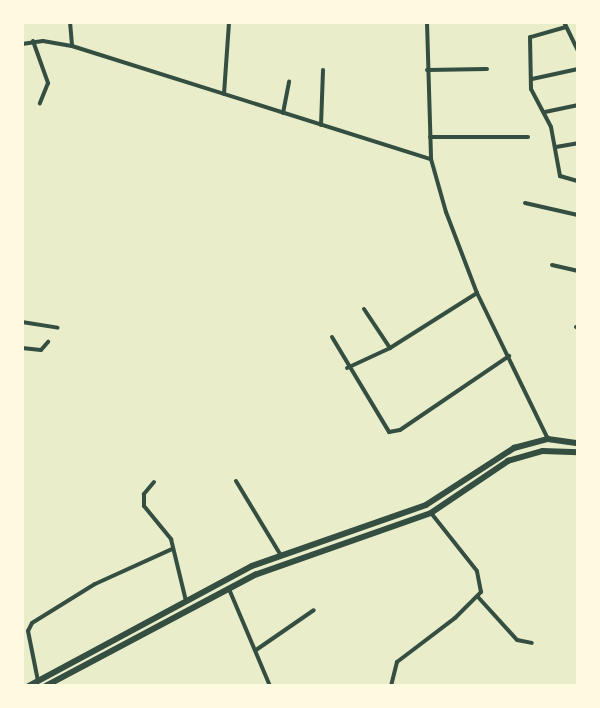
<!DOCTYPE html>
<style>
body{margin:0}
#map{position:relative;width:600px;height:708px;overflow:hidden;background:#e9edc9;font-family:Bitter,serif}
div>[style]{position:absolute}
.minor>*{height:4px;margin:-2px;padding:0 2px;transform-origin:2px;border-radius:2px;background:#344e41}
.trunk>*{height:5.5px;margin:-2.75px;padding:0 2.75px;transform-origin:2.75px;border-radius:2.75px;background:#344e41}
span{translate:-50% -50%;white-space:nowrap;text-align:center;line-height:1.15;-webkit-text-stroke:5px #fefae0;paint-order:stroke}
.frame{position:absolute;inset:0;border:24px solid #fefae0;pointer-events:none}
</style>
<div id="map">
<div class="minor">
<div style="left:70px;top:22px;width:24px;rotate:85deg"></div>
<div style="left:427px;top:22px;width:137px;rotate:88.3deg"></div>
<div style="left:431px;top:159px;width:55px;rotate:74.2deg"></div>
<div style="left:446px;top:212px;width:87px;rotate:69.1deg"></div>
<div style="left:477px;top:293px;width:162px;rotate:64.1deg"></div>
<div style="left:564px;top:22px;width:32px;rotate:64deg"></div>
<div style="left:566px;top:27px;width:37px;rotate:164deg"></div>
<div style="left:530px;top:37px;width:52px;rotate:88.9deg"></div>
<div style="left:531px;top:89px;width:43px;rotate:62.2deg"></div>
<div style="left:551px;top:127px;width:50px;rotate:79.6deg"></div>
<div style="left:560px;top:176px;width:19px;rotate:16deg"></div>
<div style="left:33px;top:41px;width:45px;rotate:70.3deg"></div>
<div style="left:48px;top:83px;width:22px;rotate:112deg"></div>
<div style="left:22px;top:44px;width:21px;rotate:-8deg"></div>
<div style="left:43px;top:41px;width:29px;rotate:10deg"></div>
<div style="left:72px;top:46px;width:376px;rotate:17.5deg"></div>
<div style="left:427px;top:70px;width:60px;rotate:-1deg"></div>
<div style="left:532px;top:79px;width:47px;rotate:-12.3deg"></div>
<div style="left:224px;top:94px;width:72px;rotate:-86deg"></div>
<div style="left:545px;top:112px;width:34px;rotate:-12deg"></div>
<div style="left:283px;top:113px;width:32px;rotate:-79deg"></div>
<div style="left:321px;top:125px;width:55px;rotate:-87.9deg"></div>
<div style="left:430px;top:137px;width:98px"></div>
<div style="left:556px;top:147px;width:22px;rotate:-10deg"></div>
<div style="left:525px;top:203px;width:54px;rotate:12.8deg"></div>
<div style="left:552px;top:265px;width:27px;rotate:13deg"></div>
<div style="left:364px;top:309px;width:47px;rotate:56.3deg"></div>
<div style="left:22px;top:322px;width:36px;rotate:9deg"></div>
<div style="left:576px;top:327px;width:2px;rotate:27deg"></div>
<div style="left:332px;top:337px;width:111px;rotate:59deg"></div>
<div style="left:389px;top:432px;width:11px;rotate:-10deg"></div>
<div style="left:400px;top:430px;width:132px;rotate:-34.2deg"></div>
<div style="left:22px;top:348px;width:19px;rotate:6deg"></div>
<div style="left:41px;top:350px;width:11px;rotate:-49deg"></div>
<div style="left:347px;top:368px;width:47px;rotate:-24.9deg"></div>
<div style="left:390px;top:348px;width:103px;rotate:-32.3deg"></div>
<div style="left:236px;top:481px;width:85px;rotate:58.9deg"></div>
<div style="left:154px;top:482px;width:16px;rotate:130deg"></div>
<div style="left:144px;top:494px;width:12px;rotate:90deg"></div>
<div style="left:144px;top:506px;width:43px;rotate:50.7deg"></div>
<div style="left:171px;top:539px;width:64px;rotate:76.4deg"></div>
<div style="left:229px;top:589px;width:105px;rotate:67.1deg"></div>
<div style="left:478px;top:597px;width:58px;rotate:47.8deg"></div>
<div style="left:517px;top:640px;width:15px;rotate:11deg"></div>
<div style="left:256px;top:650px;width:70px;rotate:-34.6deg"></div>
<div style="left:38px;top:681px;width:51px;rotate:-101.3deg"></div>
<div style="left:28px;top:631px;width:9px;rotate:-63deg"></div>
<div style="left:32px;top:623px;width:74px;rotate:-31.8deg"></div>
<div style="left:95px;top:584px;width:85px;rotate:-24.4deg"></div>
<div style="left:391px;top:686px;width:25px;rotate:-76deg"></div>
<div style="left:397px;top:662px;width:73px;rotate:-37.2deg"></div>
<div style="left:455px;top:618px;width:37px;rotate:-45deg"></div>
<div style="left:481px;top:592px;width:21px;rotate:-101deg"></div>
<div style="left:477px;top:571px;width:74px;rotate:-128.4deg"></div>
</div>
<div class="trunk">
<div style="left:29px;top:686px;width:253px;rotate:-28.3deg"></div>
<div style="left:252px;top:566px;width:184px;rotate:-19.3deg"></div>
<div style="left:426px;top:505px;width:105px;rotate:-32.9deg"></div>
<div style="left:514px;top:448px;width:35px;rotate:-15deg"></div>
<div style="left:548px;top:439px;width:30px;rotate:8deg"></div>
<div style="left:46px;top:686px;width:237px;rotate:-28deg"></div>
<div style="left:255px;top:575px;width:187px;rotate:-19.4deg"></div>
<div style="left:431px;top:513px;width:93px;rotate:-34deg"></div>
<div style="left:508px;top:461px;width:36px;rotate:-16deg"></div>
<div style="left:543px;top:451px;width:35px;rotate:2deg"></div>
</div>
<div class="frame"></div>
</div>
